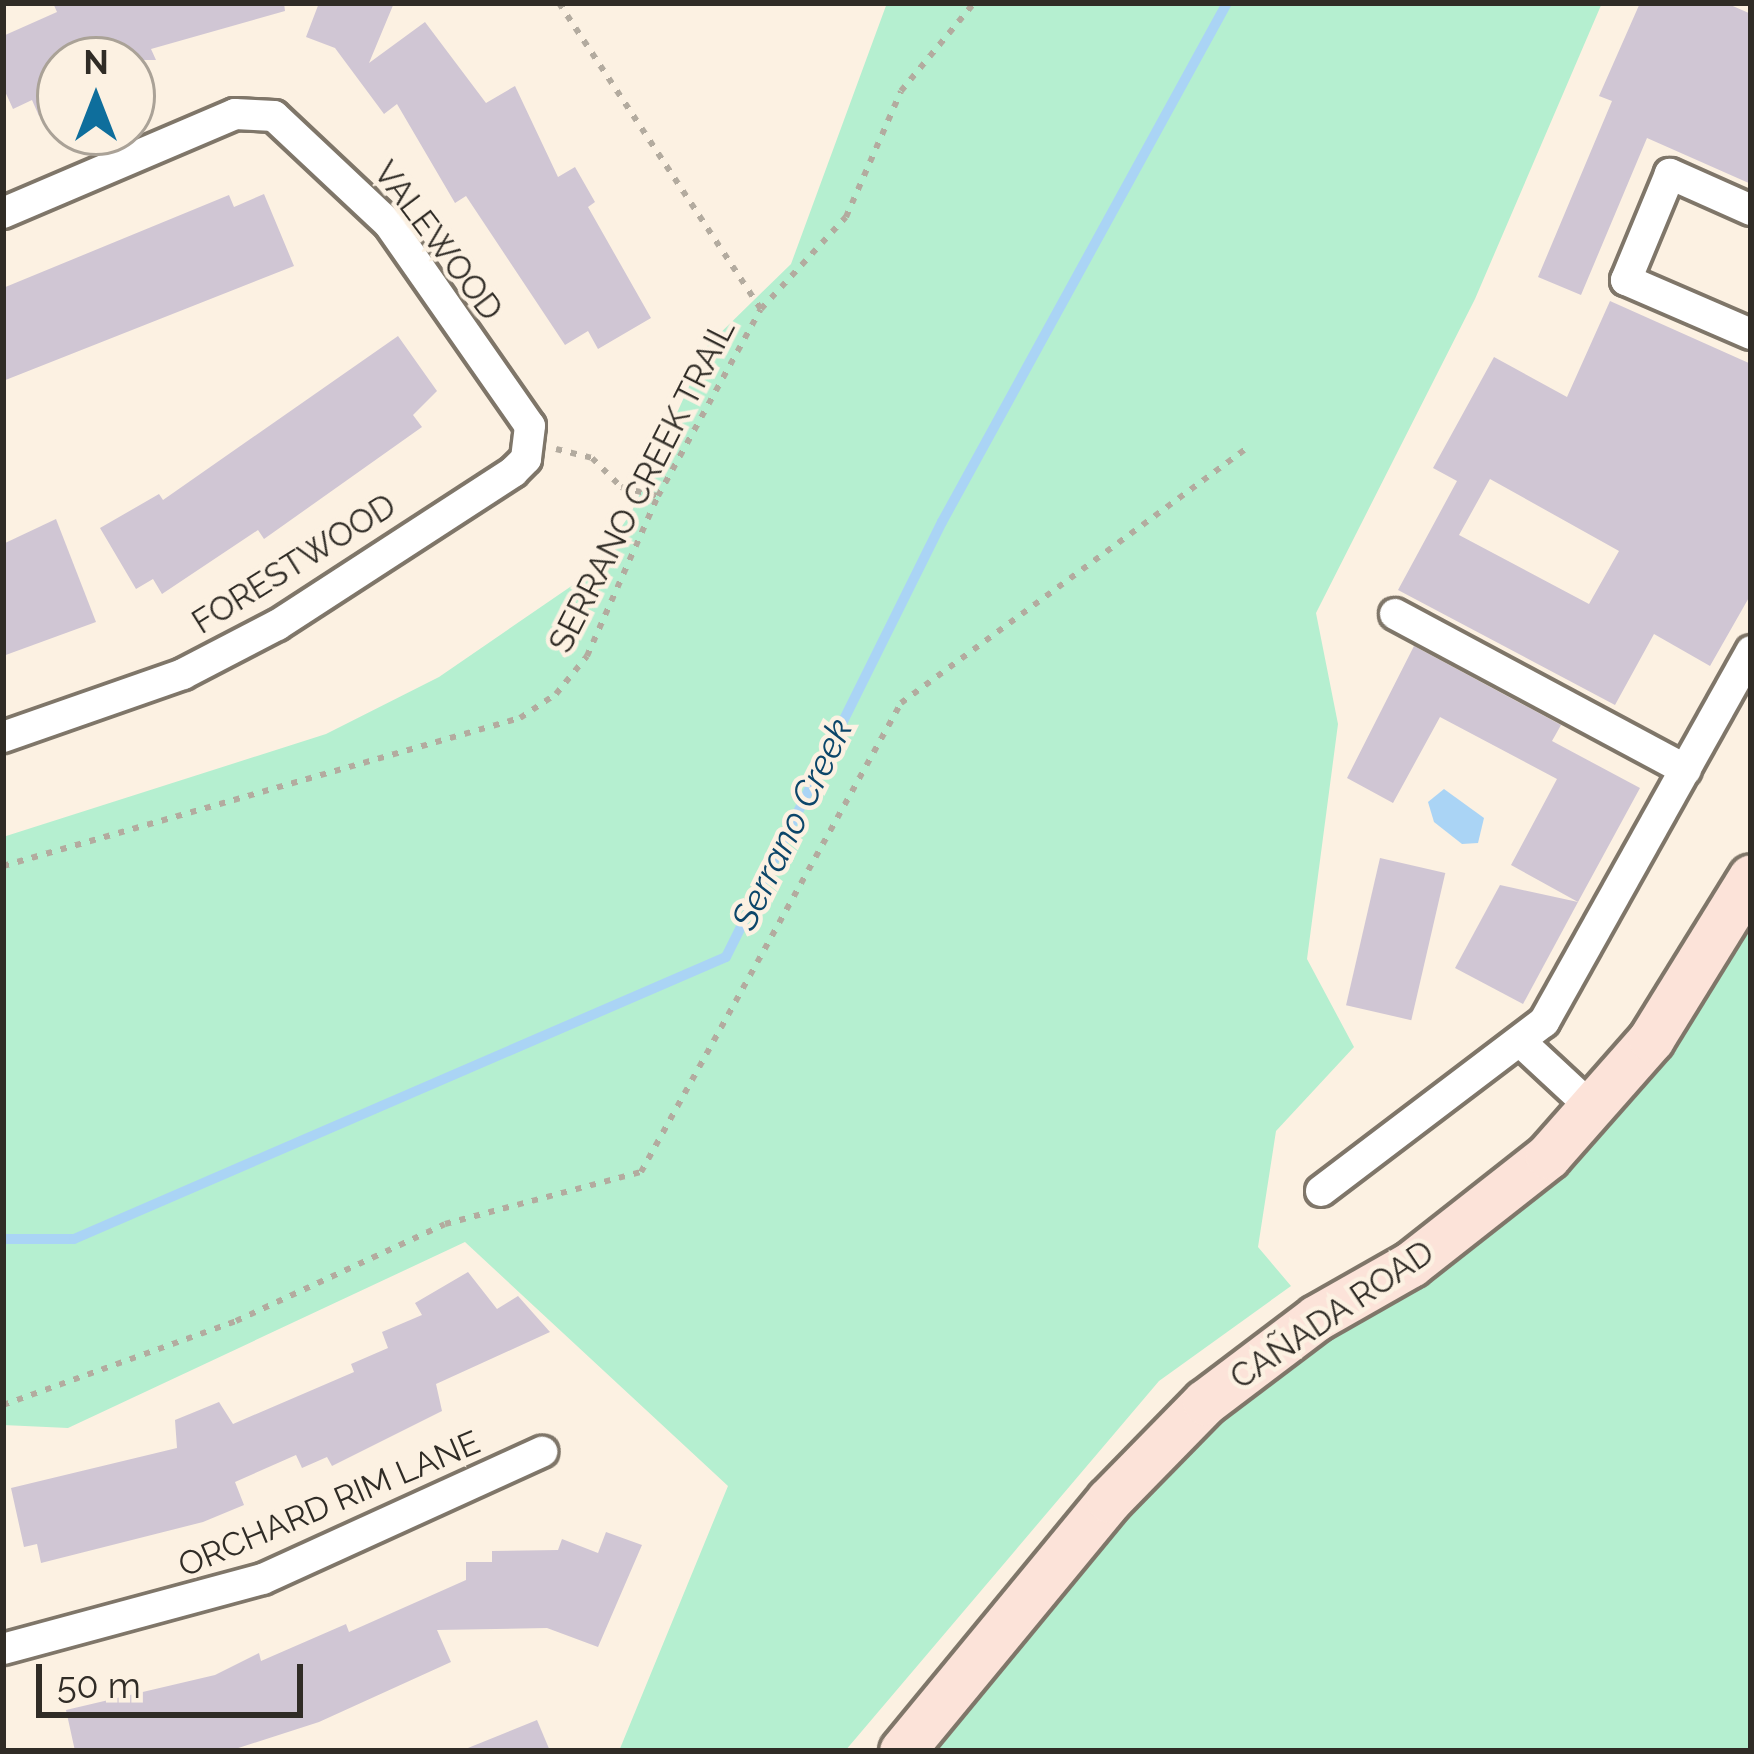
<!DOCTYPE html>
<meta charset="utf-8">
<style>
body{margin:0}
#map{position:relative;width:1754px;height:1754px;overflow:hidden;background:#fcf1e2;font-family:Raleway,sans-serif}
div>[style]{position:absolute}
.green>*{inset:0;background:#b5efd0}
.water>*{inset:0;background:#aad4f5}
.stream>*{height:10px;margin:-5px;padding:0 5px;transform-origin:5px;border-radius:5px;background:#aad4f5}
.building>*{inset:0;background:#d0c6d4;transform-origin:0 0}
.path>*{height:6px;margin-top:-3px;transform-origin:0;background:repeating-linear-gradient(90deg,#b3ab9f 0 6px,transparent 0 15px)}
.roads{filter:drop-shadow(3px 0 #7f7669) drop-shadow(-3px 0 #7f7669) drop-shadow(0 3px #7f7669) drop-shadow(0 -3px #7f7669)}
.street>*{height:30px;margin:-15px;padding:0 15px;transform-origin:15px;border-radius:15px;background:#fff}
.secondary>*{height:45px;margin:-22.5px;padding:0 22.5px;transform-origin:22.5px;border-radius:22.5px;background:#fce3d9}
span{translate:-50% -50%;white-space:nowrap;text-align:center;line-height:1.15;-webkit-text-stroke:9px #fcf1e2;paint-order:stroke}
.street-label{font-size:33px;color:#302c26}
.water-label{font-size:36px;color:#0c466a;font-style:italic}
.frame{position:absolute;inset:0;border:6px solid #302c26;pointer-events:none}
.north{position:absolute;left:36px;top:36px;width:120px;height:120px;box-sizing:border-box;background:#fcf1e2;border:3px solid #aaa297;border-radius:50%;rotate:0deg;font-size:33px;font-weight:700;line-height:48px;text-align:center;color:#302c26}
.north::after{content:'';display:block;margin:auto;width:42px;height:54px;background:#0e6e9c;clip-path:polygon(50% 0,100% 100%,50% 72%,0 100%)}
.scale{position:absolute;left:36px;top:1664px;width:267px;height:54px;box-sizing:border-box;border:6px solid #302c26;border-top:0;padding-left:15px;font-size:36px;line-height:42px;white-space:nowrap;color:#302c26;-webkit-text-stroke:9px #fcf1e2;paint-order:stroke}
</style>
<div id="map">
<div class="green">
<div style="clip-path:polygon(887px 3px,1602px 3px,1475px 299px,1316px 613px,1338px 724px,1307px 959px,1354px 1047px,1276px 1131px,1258px 1247px,1291px 1286px,1159px 1381px,845px 1751px,619px 1751px,728px 1486px,465px 1242px,68px 1428px,3px 1425px,3px 837px,326px 734px,439px 677px,589px 574px,631px 513px,708px 345px,791px 264px)"></div>
<div style="clip-path:polygon(1751px 927px,1751px 1751px,932px 1751px,1172px 1464px,1285px 1366px,1537px 1196px,1622px 1111px)"></div>
</div>
<div class="water">
<div style="clip-path:polygon(1444px 789px,1484px 818px,1478px 843px,1462px 844px,1434px 822px,1428px 802px)"></div>
</div>
<div class="stream">
<div style="left:3px;top:1239px;width:71px"></div>
<div style="left:74px;top:1239px;width:710px;rotate:-23.39deg"></div>
<div style="left:726px;top:957px;width:486px;rotate:-63.6deg"></div>
<div style="left:942px;top:522px;width:592px;rotate:-61.23deg"></div>
</div>
<div class="building">
<div style="clip-path:polygon(53px 3px,284px 3px,285px 11px,151px 49px,156px 60px,60px 60px,60px 107px,39px 116px,32px 100px,13px 109px,3px 87px,3px 36px,57px 12px)"></div>
<div style="clip-path:polygon(319px 3px,394px 3px,369px 63px,425px 22px,486px 103px,515px 86px,558px 177px,575px 167px,595px 202px,588px 207px,651px 318px,598px 349px,588px 331px,565px 345px,466px 196px,455px 203px,397px 104px,384px 114px,335px 48px,306px 37px)"></div>
<div style="clip-path:polygon(1640px 3px,1726px 3px,1751px 14px,1751px 184px,1647px 138px,1581px 295px,1538px 277px,1612px 101px,1599px 96px)"></div>
<div style="clip-path:polygon(264px 194px,294px 266px,3px 381px,3px 288px,229px 195px,234px 207px)"></div>
<div style="clip-path:polygon(evenodd,1610px 301px,1751px 364px,1751px 594px,1710px 666px,1654px 634px,1615px 705px,1398px 590px,1457px 481px,1433px 468px,1494px 357px,1567px 397px,1610px 301px,1490px 479px,1619px 551px,1589px 604px,1459px 535px,1490px 479px)"></div>
<div style="clip-path:polygon(398px 336px,437px 391px,413px 415px,422px 427px,264px 539px,258px 530px,162px 594px,153px 579px,136px 589px,100px 528px,159px 494px,163px 500px)"></div>
<div style="clip-path:polygon(56px 519px,96px 622px,3px 656px,3px 544px)"></div>
<div style="clip-path:polygon(1414px 646px,1561px 725px,1552px 741px,1640px 788px,1578px 902px,1511px 865px,1557px 779px,1440px 717px,1393px 803px,1347px 778px)"></div>
<div style="left:1380px;top:858px;width:67px;height:151px;rotate:13deg"></div>
<div style="clip-path:polygon(1500px 885px,1578px 902px,1523px 1004px,1455px 968px)"></div>
<div style="clip-path:polygon(468px 1272px,497px 1309px,518px 1296px,550px 1332px,436px 1384px,442px 1411px,332px 1466px,327px 1457px,302px 1468px,296px 1455px,235px 1482px,244px 1505px,203px 1522px,41px 1563px,37px 1544px,24px 1547px,11px 1488px,177px 1448px,175px 1420px,219px 1402px,233px 1424px,354px 1372px,351px 1364px,388px 1348px,382px 1332px,422px 1315px,415px 1303px)"></div>
<div style="clip-path:polygon(606px 1532px,642px 1545px,598px 1647px,547px 1628px,437px 1630px,451px 1662px,319px 1722px,229px 1751px,75px 1751px,66px 1710px,215px 1675px,259px 1653px,261px 1661px,346px 1624px,349px 1632px,466px 1580px,466px 1562px,492px 1562px,492px 1551px,558px 1550px,562px 1539px,598px 1553px)"></div>
<div style="clip-path:polygon(537px 1720px,550px 1751px,463px 1751px,463px 1750px)"></div>
</div>
<div class="path">
<div style="left:559px;top:3px;width:367px;rotate:56.6deg"></div>
<div style="left:556px;top:449px;width:37px;rotate:14deg"></div>
<div style="left:592px;top:458px;width:41px;rotate:45deg"></div>
<div style="left:621px;top:487px;width:38px;rotate:14deg"></div>
<div style="left:3px;top:866px;width:538px;rotate:-15.97deg"></div>
<div style="left:520px;top:718px;width:43px;rotate:-33.7deg"></div>
<div style="left:556px;top:694px;width:49px;rotate:-50.8deg"></div>
<div style="left:587px;top:656px;width:175px;rotate:-66.1deg"></div>
<div style="left:658px;top:496px;width:213px;rotate:-61.2deg"></div>
<div style="left:761px;top:309px;width:125px;rotate:-47.3deg"></div>
<div style="left:846px;top:217px;width:137px;rotate:-66.4deg"></div>
<div style="left:901px;top:91px;width:114px;rotate:-50.3deg"></div>
<div style="left:3px;top:1405px;width:248px;rotate:-19.8deg"></div>
<div style="left:236px;top:1321px;width:230px;rotate:-24.9deg"></div>
<div style="left:445px;top:1224px;width:203px;rotate:-14.9deg"></div>
<div style="left:641px;top:1172px;width:536px;rotate:-61deg"></div>
<div style="left:901px;top:703px;width:430px;rotate:-36.4deg"></div>
</div>
<div class="roads">
<div class="street">
<div style="left:1751px;top:210px;width:89px;rotate:-156deg"></div>
<div style="left:1670px;top:174px;width:115px;rotate:112.5deg"></div>
<div style="left:1626px;top:280px;width:136px;rotate:23.4deg"></div>
<div style="left:3px;top:213px;width:252px;rotate:-23.1deg"></div>
<div style="left:235px;top:114px;width:39px;rotate:3deg"></div>
<div style="left:274px;top:116px;width:158px;rotate:43.2deg"></div>
<div style="left:389px;top:224px;width:246px;rotate:55.1deg"></div>
<div style="left:530px;top:426px;width:33px;rotate:97deg"></div>
<div style="left:526px;top:459px;width:18px;rotate:135deg"></div>
<div style="left:513px;top:472px;width:281px;rotate:147deg"></div>
<div style="left:277px;top:625px;width:106px;rotate:152.5deg"></div>
<div style="left:183px;top:674px;width:191px;rotate:160.7deg"></div>
<div style="left:1395px;top:614px;width:330px;rotate:28.2deg"></div>
<div style="left:1523px;top:1044px;width:96px;rotate:42.9deg"></div>
<div style="left:1321px;top:1191px;width:280px;rotate:-37.2deg"></div>
<div style="left:1544px;top:1022px;width:425px;rotate:-60.8deg"></div>
<div style="left:3px;top:1649px;width:269px;rotate:-15.1deg"></div>
<div style="left:263px;top:1579px;width:307px;rotate:-24.5deg"></div>
</div>
<div class="secondary">
<div style="left:902px;top:1751px;width:325px;rotate:-50.5deg"></div>
<div style="left:1109px;top:1500px;width:137px;rotate:-45.6deg"></div>
<div style="left:1205px;top:1402px;width:139px;rotate:-37.1deg"></div>
<div style="left:1316px;top:1318px;width:109px;rotate:-29.6deg"></div>
<div style="left:1411px;top:1264px;width:174px;rotate:-38.2deg"></div>
<div style="left:1548px;top:1156px;width:156px;rotate:-48.6deg"></div>
<div style="left:1651px;top:1039px;width:190px;rotate:-58.3deg"></div>
</div>
</div>
<div class="street-label">
<span style="left:438px;top:241px;rotate:53deg">VALEWOOD</span>
<span style="left:642px;top:486px;rotate:-63deg">SERRANO CREEK TRAIL</span>
<span style="left:294px;top:564px;rotate:-32deg">FORESTWOOD</span>
<span style="left:1332px;top:1315px;rotate:-34deg">CAÑADA ROAD</span>
<span style="left:329px;top:1504px;rotate:-23deg">ORCHARD RIM LANE</span>
</div>
<div class="water-label">
<span style="left:792px;top:824px;rotate:-64deg">Serrano Creek</span>
</div>
<div class="frame"></div>
<div class="north">N</div>
<div class="scale">50 m</div>
</div>
